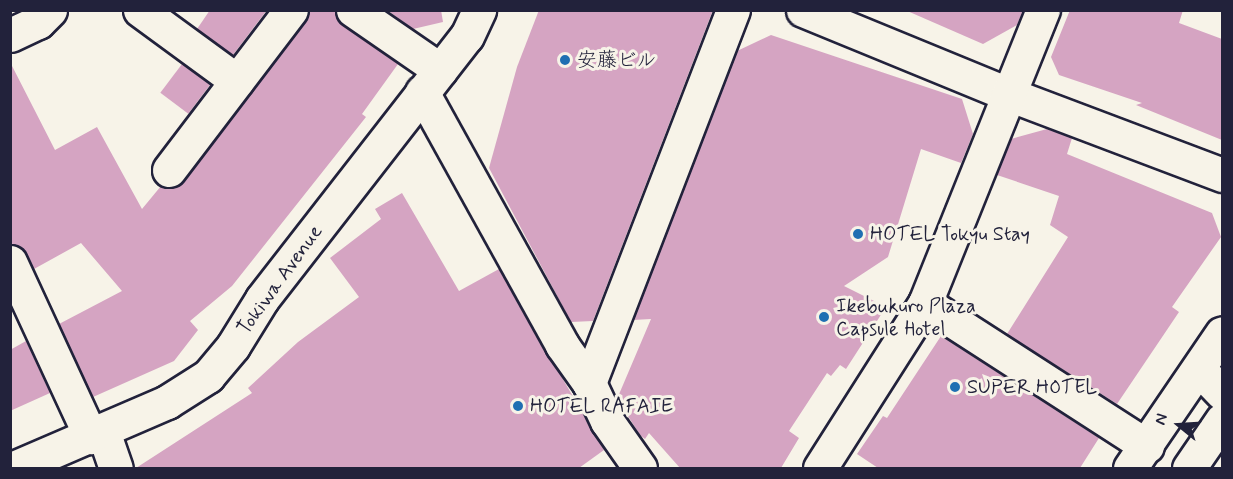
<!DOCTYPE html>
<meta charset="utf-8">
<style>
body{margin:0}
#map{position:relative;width:1233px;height:479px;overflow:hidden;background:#f7f3e8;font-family:Mynerve,"Klee One",sans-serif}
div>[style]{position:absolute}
.building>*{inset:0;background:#d5a4c2;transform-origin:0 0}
.roads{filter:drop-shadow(2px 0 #22223b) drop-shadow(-2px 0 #22223b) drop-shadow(0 2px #22223b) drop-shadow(0 -2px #22223b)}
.minor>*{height:33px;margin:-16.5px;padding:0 16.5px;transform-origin:16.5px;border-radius:16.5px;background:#f7f3e8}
.dots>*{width:16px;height:16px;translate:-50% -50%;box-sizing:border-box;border:3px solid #f7f3e8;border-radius:50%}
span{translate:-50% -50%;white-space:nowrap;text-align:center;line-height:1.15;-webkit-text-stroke:6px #f7f3e8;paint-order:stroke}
.poi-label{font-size:20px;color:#22223b}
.left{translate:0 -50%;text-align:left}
.street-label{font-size:20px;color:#22223b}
.frame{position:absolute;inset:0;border:12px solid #22223b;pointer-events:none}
.north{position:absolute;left:1149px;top:395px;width:60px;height:60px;-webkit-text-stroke:4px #f7f3e8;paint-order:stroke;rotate:288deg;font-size:16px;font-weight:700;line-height:24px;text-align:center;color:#22223b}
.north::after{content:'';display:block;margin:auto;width:21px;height:27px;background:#22223b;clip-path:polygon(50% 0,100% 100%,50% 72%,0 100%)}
</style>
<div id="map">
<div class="building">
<div style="clip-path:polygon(210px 10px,267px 10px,233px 55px,197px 29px)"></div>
<div style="clip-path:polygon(309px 10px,335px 10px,342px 25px,398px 64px,362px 114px,366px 117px,232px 286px,190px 321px,198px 330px,174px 361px,93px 397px,59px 324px,122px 291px,81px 243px,34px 269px,21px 247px,10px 243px,10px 62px,55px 150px,97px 127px,142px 209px,161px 186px,176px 187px,184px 181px,306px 21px)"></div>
<div style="clip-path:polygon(387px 10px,441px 10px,443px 22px,413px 29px)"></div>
<div style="clip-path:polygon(539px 10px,713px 10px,593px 321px,571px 322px,489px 168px,517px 67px)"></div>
<div style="clip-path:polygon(905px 10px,1023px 10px,1017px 25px,983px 44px)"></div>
<div style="clip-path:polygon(1070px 10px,1183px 10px,1179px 23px,1222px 39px,1222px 140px,1136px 105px,1142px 103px,1059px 75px,1051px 57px)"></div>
<div style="clip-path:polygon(771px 35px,962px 99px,973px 134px,961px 163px,921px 149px,888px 257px,844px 286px,886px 307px,846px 369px,840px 365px,831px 376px,827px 373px,789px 431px,799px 438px,781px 468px,680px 468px,649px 433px,645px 439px,640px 435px,617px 399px,651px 319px,633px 320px,737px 51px)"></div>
<div style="left:182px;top:64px;width:35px;height:36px;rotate:37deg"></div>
<div style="clip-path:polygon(1047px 129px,1072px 138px,1067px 154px,1212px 213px,1221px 237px,1172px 307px,1179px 312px,1117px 404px,1007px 334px,1068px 237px,1050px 225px,1059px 196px,997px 175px,1011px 139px)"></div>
<div style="clip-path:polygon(402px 193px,459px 291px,499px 269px,604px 450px,579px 468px,136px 468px,252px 393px,248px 388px,298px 342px,359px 297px,330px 258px,381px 219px,375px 209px)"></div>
<div style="clip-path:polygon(941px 336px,1099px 438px,1080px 468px,878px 468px,857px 454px,883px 416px,887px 418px)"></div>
<div style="clip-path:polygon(26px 341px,50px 393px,10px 411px,10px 350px)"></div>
</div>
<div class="roads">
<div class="minor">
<div style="left:140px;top:10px;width:120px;rotate:36.2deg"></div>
<div style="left:353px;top:10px;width:106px;rotate:34.6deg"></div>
<div style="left:803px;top:10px;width:222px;rotate:22.3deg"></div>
<div style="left:1008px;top:94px;width:229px;rotate:20.7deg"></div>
<div style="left:10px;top:35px;width:31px;rotate:-25deg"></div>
<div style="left:38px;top:22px;width:17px;rotate:-45deg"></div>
<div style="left:422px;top:92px;width:289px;rotate:61deg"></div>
<div style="left:562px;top:345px;width:47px;rotate:54.6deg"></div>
<div style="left:169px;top:170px;width:201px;rotate:-52.7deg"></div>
<div style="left:10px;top:262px;width:193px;rotate:65.2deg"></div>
<div style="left:925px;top:303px;width:264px;rotate:32.8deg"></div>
<div style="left:1199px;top:369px;width:33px;rotate:46deg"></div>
<div style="left:103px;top:431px;width:39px;rotate:71deg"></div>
<div style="left:14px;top:468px;width:167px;rotate:-23.3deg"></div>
<div style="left:167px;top:402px;width:49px;rotate:-32.4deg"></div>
<div style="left:208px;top:376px;width:39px;rotate:-50deg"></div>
<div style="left:233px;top:346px;width:55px;rotate:-58.3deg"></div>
<div style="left:262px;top:299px;width:333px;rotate:-52.1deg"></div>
<div style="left:467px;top:36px;width:29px;rotate:-65deg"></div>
<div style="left:640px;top:468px;width:57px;rotate:-125.1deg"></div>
<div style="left:607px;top:421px;width:42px;rotate:-115.3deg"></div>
<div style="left:589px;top:383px;width:400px;rotate:-68.9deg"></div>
<div style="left:820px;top:468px;width:196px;rotate:-57.5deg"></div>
<div style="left:925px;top:303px;width:316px;rotate:-68.1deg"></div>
<div style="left:1130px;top:468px;width:163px;rotate:-55.7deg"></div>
<div style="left:1189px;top:468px;width:58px;rotate:-55.5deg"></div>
</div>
</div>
<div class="dots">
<div style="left:565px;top:60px;background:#1f6fb2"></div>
<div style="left:858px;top:234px;background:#1f6fb2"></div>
<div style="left:824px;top:317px;background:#1f6fb2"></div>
<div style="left:955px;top:387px;background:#1f6fb2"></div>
<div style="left:518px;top:406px;background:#1f6fb2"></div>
</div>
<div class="poi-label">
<span class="left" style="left:577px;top:60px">安藤ビル</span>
<span class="left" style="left:870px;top:234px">HOTEL Tokyu Stay</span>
<span class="left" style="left:836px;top:318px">Ikebukuro Plaza<br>Capsule Hotel</span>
<span class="left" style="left:967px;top:387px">SUPER HOTEL</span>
<span class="left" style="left:530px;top:406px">HOTEL RAFAIE</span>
</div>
<div class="street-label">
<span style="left:280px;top:280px;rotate:-54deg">Tokiwa Avenue</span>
</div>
<div class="frame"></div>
<div class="north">N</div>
</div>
